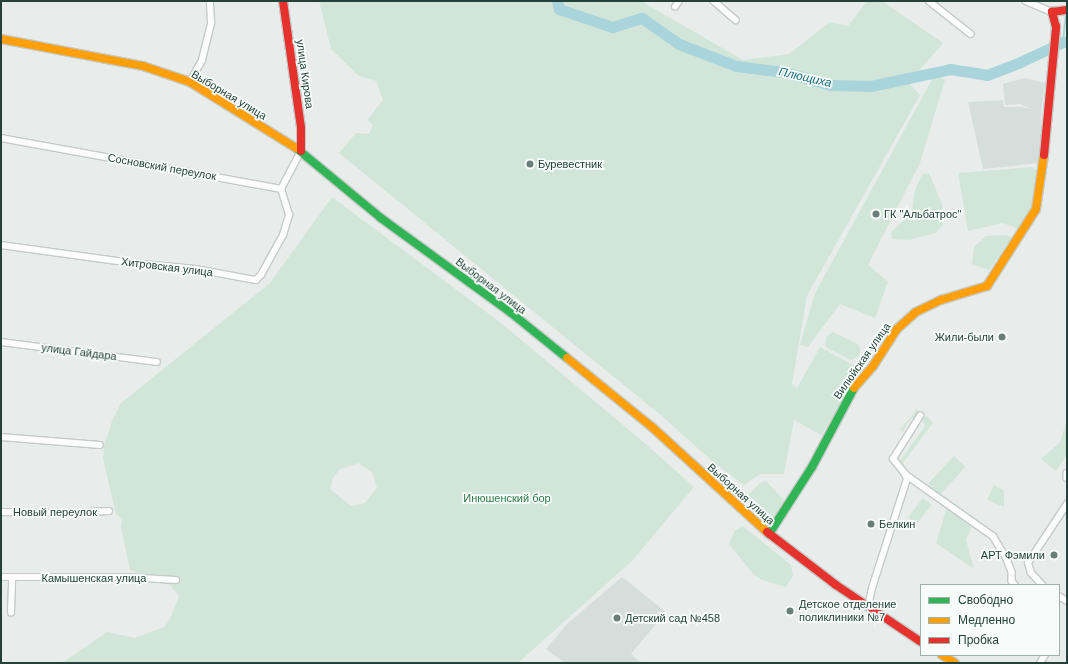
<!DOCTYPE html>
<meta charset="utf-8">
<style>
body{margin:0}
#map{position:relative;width:1068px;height:664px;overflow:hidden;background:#e8edeb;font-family:Helvetica,sans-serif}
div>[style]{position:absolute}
.built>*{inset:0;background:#d6dedb}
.green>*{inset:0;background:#d1e6d8;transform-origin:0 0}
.stream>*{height:2px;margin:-1px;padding:0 1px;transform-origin:1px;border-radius:1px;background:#a9d4db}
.river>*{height:11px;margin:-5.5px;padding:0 5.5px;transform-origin:5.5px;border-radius:5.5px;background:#a9d4db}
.roads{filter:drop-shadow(1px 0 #c5cac8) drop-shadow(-1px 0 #c5cac8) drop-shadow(0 1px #c5cac8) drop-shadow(0 -1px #c5cac8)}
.street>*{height:5.5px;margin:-2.75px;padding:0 2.75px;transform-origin:2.75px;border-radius:2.75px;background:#fcfcfc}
.fast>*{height:8px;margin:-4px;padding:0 4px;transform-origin:4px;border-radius:4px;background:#30b455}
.slow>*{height:8px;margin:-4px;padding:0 4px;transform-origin:4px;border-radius:4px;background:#ff9f0a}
.jam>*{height:8px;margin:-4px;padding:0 4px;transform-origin:4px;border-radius:4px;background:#e5322d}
.dots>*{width:11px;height:11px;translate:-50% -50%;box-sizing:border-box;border:2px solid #f7fbf9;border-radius:50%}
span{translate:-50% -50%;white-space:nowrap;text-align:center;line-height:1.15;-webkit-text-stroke:3.5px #f7fbf9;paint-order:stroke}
.street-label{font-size:11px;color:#24423a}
.poi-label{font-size:11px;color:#24423a}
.left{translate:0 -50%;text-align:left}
.right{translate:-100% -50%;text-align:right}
.park-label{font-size:11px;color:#2d7a4b}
.water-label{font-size:12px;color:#1c6f80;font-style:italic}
.frame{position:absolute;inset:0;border:2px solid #24423a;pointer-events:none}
.legend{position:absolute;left:920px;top:584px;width:140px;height:72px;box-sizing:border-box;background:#f7fbf9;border:1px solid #a3b1ad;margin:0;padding:5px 7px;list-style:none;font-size:12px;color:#24423a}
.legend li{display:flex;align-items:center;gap:8px;height:20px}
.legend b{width:20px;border:1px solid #a3b1ad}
</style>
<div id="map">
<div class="built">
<div style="clip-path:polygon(1024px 78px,1045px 83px,1041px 113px,1041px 163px,983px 169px,968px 102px,1003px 100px,1004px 107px,1023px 107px,1034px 110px,1020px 104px,1005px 105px,1003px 84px)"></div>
<div style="clip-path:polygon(622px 577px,666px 612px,631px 654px,642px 663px,565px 663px,546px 649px,567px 624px)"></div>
</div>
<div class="green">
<div style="clip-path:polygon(319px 1px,641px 1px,743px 60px,789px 54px,830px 22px,848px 26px,867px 1px,882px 1px,943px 43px,909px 83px,920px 95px,807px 296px,792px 384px,797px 388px,820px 347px,859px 368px,845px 397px,821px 435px,794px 420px,784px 474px,760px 474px,744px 485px,713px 462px,663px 417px,339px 153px,356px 133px,369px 134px,373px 125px,367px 120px,383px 100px,376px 81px,359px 76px,331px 49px)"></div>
<div style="clip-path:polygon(935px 74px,945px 80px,920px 163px,868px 265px,888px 282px,875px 318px,840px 304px,808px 347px,800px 345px,815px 293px)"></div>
<div style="clip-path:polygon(1032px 167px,1037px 171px,1032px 206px,1018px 229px,1003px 223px,968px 231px,958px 173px)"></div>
<div style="clip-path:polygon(929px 173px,942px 204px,943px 225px,936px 233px,909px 240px,892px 239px,891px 232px,912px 213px,914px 193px,922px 174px)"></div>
<div style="clip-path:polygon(evenodd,332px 197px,501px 323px,640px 439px,694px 487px,633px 560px,518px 663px,62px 663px,107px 632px,135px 638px,164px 627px,170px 619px,179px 596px,170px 585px,130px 570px,121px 528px,122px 520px,116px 514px,103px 459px,104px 446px,112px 421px,121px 403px,270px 283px,332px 197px,358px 463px,372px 472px,377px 488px,365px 503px,351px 506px,330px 489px,333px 478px,339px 470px,358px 463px)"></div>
<div style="clip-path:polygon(1005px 235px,1012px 237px,989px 270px,972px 264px,974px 247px,986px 236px)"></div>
<div style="clip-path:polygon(833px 332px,858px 344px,860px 347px,860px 352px,858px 357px,851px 360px,827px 348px,825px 345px,826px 337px)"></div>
<div style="clip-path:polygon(915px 409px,928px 417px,933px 423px,902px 464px,900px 461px,925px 426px,920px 416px,919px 419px,912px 418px,907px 424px,903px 432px,900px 429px,914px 414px)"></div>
<div style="clip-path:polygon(1067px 420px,1067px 455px,1056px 471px,1041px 459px,1060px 442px)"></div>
<div style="left:954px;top:456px;width:16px;height:38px;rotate:43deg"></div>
<div style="clip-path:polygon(766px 481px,784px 500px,770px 523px,744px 499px,760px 483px)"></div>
<div style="clip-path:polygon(994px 485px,1004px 490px,1004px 507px,987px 500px)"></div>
<div style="left:923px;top:498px;width:11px;height:24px;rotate:38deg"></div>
<div style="clip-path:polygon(947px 507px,972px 526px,966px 540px,974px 569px,936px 543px)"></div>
<div style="clip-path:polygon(743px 526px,791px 565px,793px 576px,786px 587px,762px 580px,754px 575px,729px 544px,735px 530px)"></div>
</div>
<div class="stream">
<div style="left:1063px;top:42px;width:30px;rotate:-84deg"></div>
</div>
<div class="river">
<div style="left:557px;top:1px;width:8px;rotate:76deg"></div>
<div style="left:559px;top:9px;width:56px;rotate:18.8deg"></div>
<div style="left:612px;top:27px;width:31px;rotate:-17deg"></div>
<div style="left:642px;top:18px;width:45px;rotate:35.1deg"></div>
<div style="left:679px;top:44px;width:61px;rotate:21.1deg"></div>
<div style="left:736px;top:66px;width:48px;rotate:7.1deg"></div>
<div style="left:784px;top:72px;width:49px;rotate:15.5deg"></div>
<div style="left:831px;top:85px;width:40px;rotate:1.4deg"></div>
<div style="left:871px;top:86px;width:81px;rotate:-12.1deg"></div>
<div style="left:950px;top:69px;width:37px;rotate:9deg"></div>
<div style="left:987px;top:75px;width:33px;rotate:-21deg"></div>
<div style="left:1018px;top:63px;width:50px;rotate:-25deg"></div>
<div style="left:1063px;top:42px;width:4px"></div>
</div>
<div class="roads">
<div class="street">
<div style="left:714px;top:1px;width:29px;rotate:41deg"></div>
<div style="left:929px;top:1px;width:53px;rotate:38.2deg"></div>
<div style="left:1026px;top:1px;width:28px;rotate:23deg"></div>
<div style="left:675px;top:7px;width:7px;rotate:-56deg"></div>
<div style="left:190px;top:82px;width:25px;rotate:-61deg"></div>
<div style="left:202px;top:60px;width:38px;rotate:-76deg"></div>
<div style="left:211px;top:23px;width:22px;rotate:-93deg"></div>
<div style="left:1px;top:138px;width:285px;rotate:10.3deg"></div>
<div style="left:281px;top:189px;width:43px;rotate:-62.2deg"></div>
<div style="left:1px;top:245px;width:132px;rotate:7.8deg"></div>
<div style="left:132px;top:263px;width:64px;rotate:5.4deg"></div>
<div style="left:196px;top:269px;width:61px;rotate:10.4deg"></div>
<div style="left:256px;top:280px;width:7px;rotate:-45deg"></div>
<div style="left:261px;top:275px;width:46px;rotate:-61.2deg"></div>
<div style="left:283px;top:235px;width:21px;rotate:-73deg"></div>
<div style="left:289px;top:215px;width:27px;rotate:-107deg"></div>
<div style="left:1px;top:342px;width:157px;rotate:7.3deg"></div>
<div style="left:1px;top:437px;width:99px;rotate:4.6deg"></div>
<div style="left:1067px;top:473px;width:5px;rotate:90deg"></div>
<div style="left:905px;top:474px;width:108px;rotate:35.2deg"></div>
<div style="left:993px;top:536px;width:25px;rotate:58deg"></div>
<div style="left:1006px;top:557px;width:16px;rotate:68deg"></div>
<div style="left:1012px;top:572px;width:9px;rotate:90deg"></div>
<div style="left:1012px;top:581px;width:5px;rotate:53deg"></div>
<div style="left:1px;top:512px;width:65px;rotate:0.9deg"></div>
<div style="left:66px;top:513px;width:43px;rotate:-2.7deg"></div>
<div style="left:1px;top:577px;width:123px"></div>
<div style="left:124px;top:577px;width:52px;rotate:3.3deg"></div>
<div style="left:1042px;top:585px;width:16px;rotate:-133deg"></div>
<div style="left:1031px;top:573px;width:10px;rotate:-107deg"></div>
<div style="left:1028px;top:563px;width:71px;rotate:-56.5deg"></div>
<div style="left:1059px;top:596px;width:9px;rotate:32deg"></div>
<div style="left:868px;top:607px;width:19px;rotate:-78deg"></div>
<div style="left:872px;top:588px;width:114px;rotate:-72.2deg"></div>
<div style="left:907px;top:479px;width:5px;rotate:-112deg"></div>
<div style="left:905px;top:474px;width:19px;rotate:-129deg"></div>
<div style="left:893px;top:459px;width:51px;rotate:-57.9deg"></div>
<div style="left:11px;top:613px;width:35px;rotate:-88deg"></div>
<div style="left:1040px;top:663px;width:9px;rotate:-58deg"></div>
</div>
<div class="fast">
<div style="left:296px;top:148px;width:110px;rotate:39.5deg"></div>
<div style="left:381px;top:218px;width:160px;rotate:36.1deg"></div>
<div style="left:510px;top:312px;width:73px;rotate:38.9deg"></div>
<div style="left:769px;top:534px;width:80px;rotate:-57.3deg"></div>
<div style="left:812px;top:467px;width:89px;rotate:-62deg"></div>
</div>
<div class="slow">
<div style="left:1px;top:39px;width:145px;rotate:10.8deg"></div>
<div style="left:143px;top:66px;width:50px;rotate:18.8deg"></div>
<div style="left:190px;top:82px;width:125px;rotate:31.9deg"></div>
<div style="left:567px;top:358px;width:109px;rotate:39.1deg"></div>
<div style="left:652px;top:427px;width:156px;rotate:42.4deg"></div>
<div style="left:854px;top:388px;width:29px;rotate:-49deg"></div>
<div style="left:873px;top:366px;width:44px;rotate:-57deg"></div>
<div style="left:897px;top:329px;width:25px;rotate:-42deg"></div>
<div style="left:916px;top:312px;width:28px;rotate:-26deg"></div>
<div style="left:941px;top:300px;width:48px;rotate:-16.9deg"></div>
<div style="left:987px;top:286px;width:91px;rotate:-57.5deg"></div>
<div style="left:1036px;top:209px;width:55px;rotate:-81.6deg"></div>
<div style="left:942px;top:655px;width:15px;rotate:32deg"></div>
</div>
<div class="jam">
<div style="left:283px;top:1px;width:128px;rotate:81.9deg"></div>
<div style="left:301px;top:128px;width:23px;rotate:90deg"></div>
<div style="left:1044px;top:155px;width:129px;rotate:-84.6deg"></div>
<div style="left:1056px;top:27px;width:16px;rotate:-105deg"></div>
<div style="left:1052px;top:12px;width:15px;rotate:-8deg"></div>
<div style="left:767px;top:532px;width:87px;rotate:37.5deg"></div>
<div style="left:836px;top:585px;width:102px;rotate:33.8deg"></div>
</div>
</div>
<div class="dots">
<div style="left:530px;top:164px;background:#697e78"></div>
<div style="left:876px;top:214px;background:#697e78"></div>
<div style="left:1002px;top:337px;background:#697e78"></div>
<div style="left:871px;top:524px;background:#697e78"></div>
<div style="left:1054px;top:555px;background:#697e78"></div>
<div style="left:790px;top:611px;background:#697e78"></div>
<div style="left:617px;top:618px;background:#697e78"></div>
</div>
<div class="street-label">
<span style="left:305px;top:74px;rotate:82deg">улица Кирова</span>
<span style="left:229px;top:95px;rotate:31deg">Выборная улица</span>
<span style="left:162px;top:167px;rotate:10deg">Сосновский переулок</span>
<span style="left:167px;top:267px;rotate:7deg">Хитровская улица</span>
<span style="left:491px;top:286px;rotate:37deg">Выборная улица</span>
<span style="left:79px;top:352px;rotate:7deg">улица Гайдара</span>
<span style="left:862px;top:361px;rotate:-55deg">Вилюйская улица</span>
<span style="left:741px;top:494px;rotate:42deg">Выборная улица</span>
<span style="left:55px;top:512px">Новый переулок</span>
<span style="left:94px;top:578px">Камышенская улица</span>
</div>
<div class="poi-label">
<span class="left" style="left:538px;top:164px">Буревестник</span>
<span class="left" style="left:884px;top:214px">ГК "Альбатрос"</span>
<span class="right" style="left:994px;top:337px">Жили-были</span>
<span class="left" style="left:879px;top:524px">Белкин</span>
<span class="right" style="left:1045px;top:555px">АРТ Фэмили</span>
<span class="left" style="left:799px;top:611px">Детское отделение<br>поликлиники №7</span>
<span class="left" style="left:625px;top:618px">Детский сад №458</span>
</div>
<div class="park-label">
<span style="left:507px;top:498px">Инюшенский бор</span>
</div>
<div class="water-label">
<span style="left:805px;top:78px;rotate:13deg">Плющиха</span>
</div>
<div class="frame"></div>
<ul class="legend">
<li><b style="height:5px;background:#30b455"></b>Свободно</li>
<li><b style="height:5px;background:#ff9f0a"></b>Медленно</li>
<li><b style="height:5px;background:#e5322d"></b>Пробка</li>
</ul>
</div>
